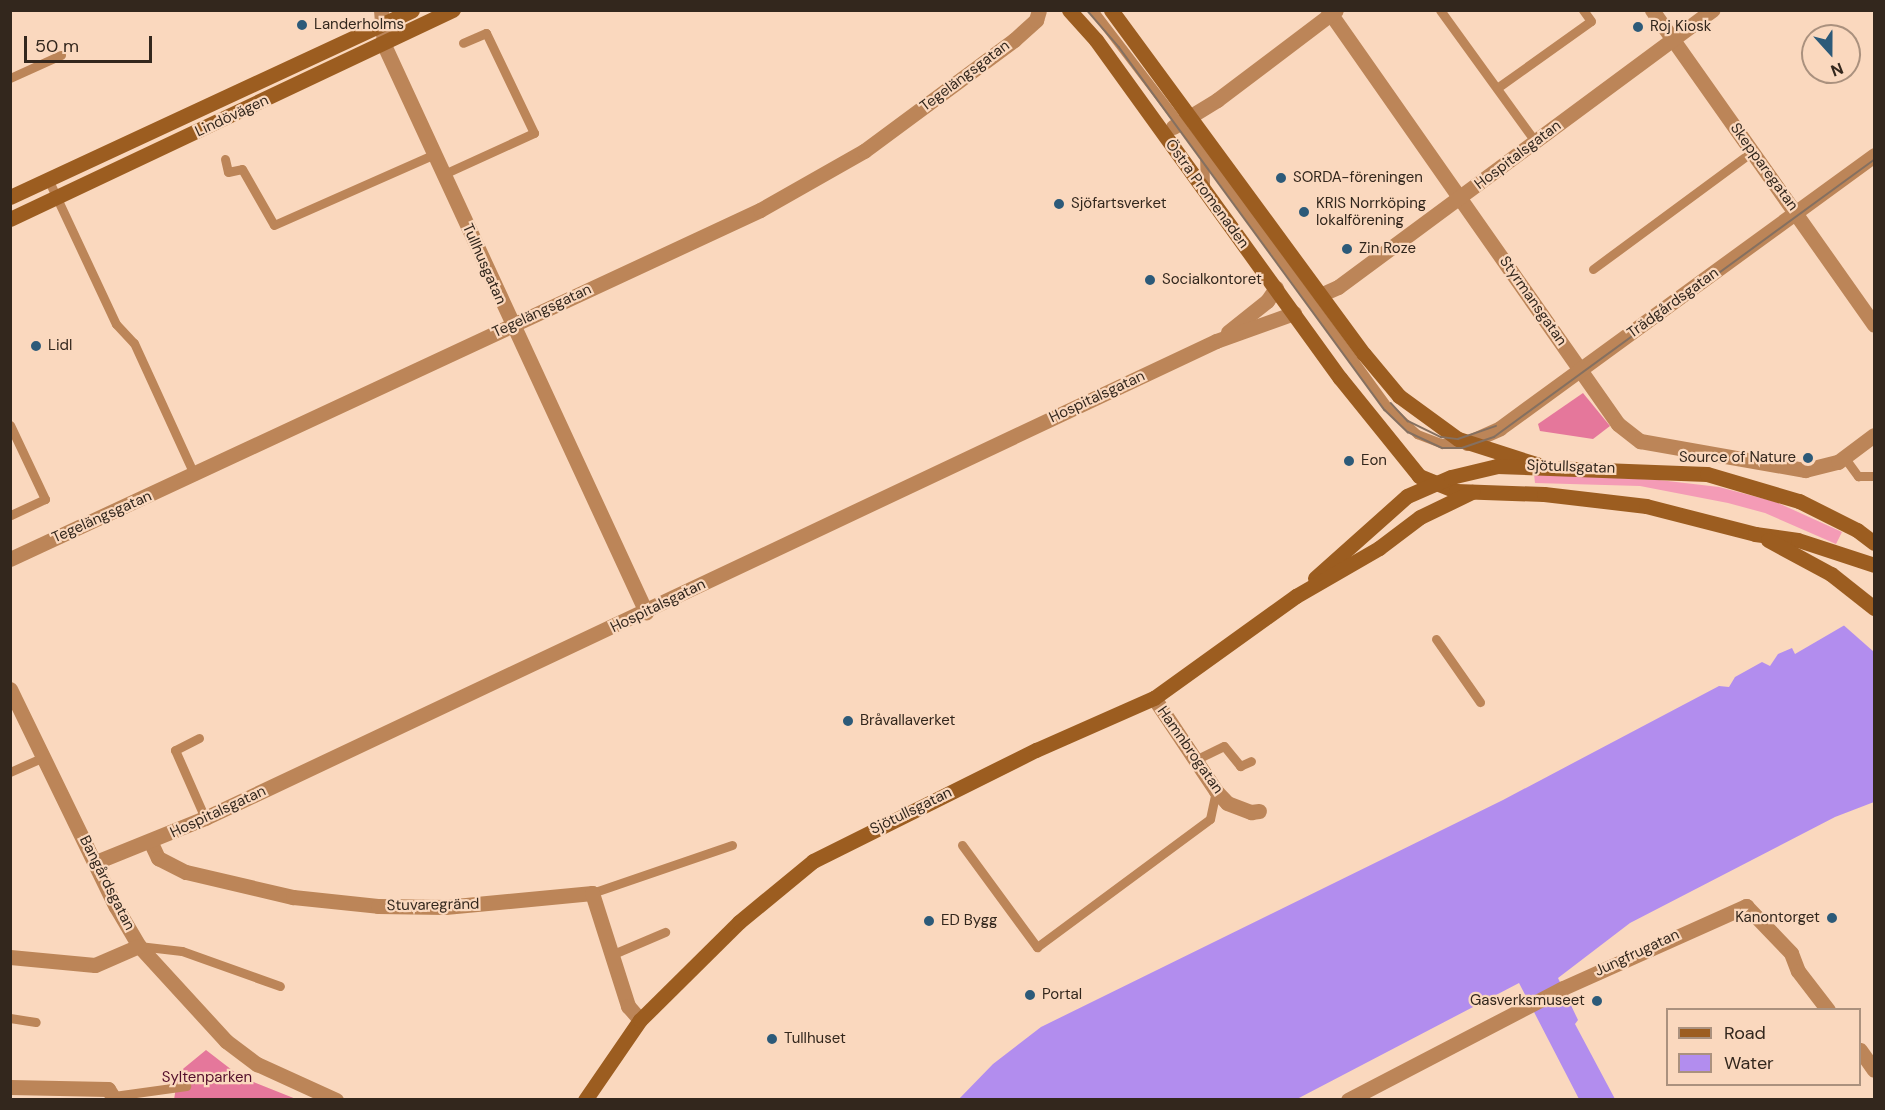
<!DOCTYPE html>
<meta charset="utf-8">
<style>
body{margin:0}
#map{position:relative;width:1885px;height:1110px;overflow:hidden;background:#fad8be;font-family:"DM Sans",sans-serif}
div>[style]{position:absolute}
.green>*{inset:0;background:#f49bb6}
.forest>*{inset:0;background:#e5779b}
.water>*{inset:0;background:#b28dee}
.pier>*{inset:0;background:#fad8be}
.lane>*{height:9px;margin:-4.5px;padding:0 4.5px;transform-origin:4.5px;border-radius:4.5px;background:#bc8558}
.street>*{height:15px;margin:-7.5px;padding:0 7.5px;transform-origin:7.5px;border-radius:7.5px;background:#bc8558}
.secondary>*{height:15px;margin:-7.5px;padding:0 7.5px;transform-origin:7.5px;border-radius:7.5px;background:#9c5d20}
.tram>*{height:1.5px;margin:-0.75px;padding:0 0.75px;transform-origin:0.75px;border-radius:0.75px;background:#857060}
.dots>*{width:16px;height:16px;translate:-50% -50%;box-sizing:border-box;border:3px solid #fad8be;border-radius:50%}
span{translate:-50% -50%;white-space:nowrap;text-align:center;line-height:1.15;-webkit-text-stroke:4.5px #fad8be;paint-order:stroke}
.poi-label{font-size:15px;color:#33271d}
.left{translate:0 -50%;text-align:left}
.right{translate:-100% -50%;text-align:right}
.street-label{font-size:15px;color:#33271d}
.park-label{font-size:15px;color:#530e2b}
.frame{position:absolute;inset:0;border:12px solid #33271d;pointer-events:none}
.legend{position:absolute;left:1666px;top:1008px;width:195px;height:78px;box-sizing:border-box;background:#fad8be;border:2px solid #aa917e;margin:0;padding:8px 10px;list-style:none;font-size:18px;color:#33271d}
.legend li{display:flex;align-items:center;gap:12px;height:30px}
.legend b{width:30px;border:2px solid #aa917e}
.north{position:absolute;left:1801px;top:24px;width:60px;height:60px;box-sizing:border-box;background:#fad8be;border:2px solid #aa917e;border-radius:50%;rotate:159deg;font-size:16px;font-weight:700;line-height:24px;text-align:center;color:#33271d}
.north::after{content:'';display:block;margin:auto;width:21px;height:27px;background:#2c5a79;clip-path:polygon(50% 0,100% 100%,50% 72%,0 100%)}
.scale{position:absolute;left:24px;top:36px;width:128px;height:27px;box-sizing:border-box;border:3px solid #33271d;border-top:0;padding-left:8px;font-size:18px;line-height:21px;white-space:nowrap;color:#33271d;-webkit-text-stroke:4px #fad8be;paint-order:stroke}
</style>
<div id="map">
<div class="green">
<div style="clip-path:polygon(1534px 474px,1659px 480px,1719px 487px,1776px 502px,1842px 532px,1836px 544px,1765px 513px,1728px 503px,1640px 486px,1535px 483px)"></div>
</div>
<div class="forest">
<div style="clip-path:polygon(1583px 393px,1610px 426px,1593px 439px,1540px 431px,1538px 424px)"></div>
<div style="clip-path:polygon(206px 1050px,241px 1077px,296px 1099px,174px 1100px,178px 1073px)"></div>
</div>
<div class="water">
<div style="clip-path:polygon(1874px 608px,1874px 802px,1835px 817px,1630px 923px,1558px 978px,1578px 1020px,1575px 1024px,1615px 1099px,1579px 1099px,1519px 983px,1297px 1099px,958px 1100px,993px 1064px,1041px 1027px,1503px 800px,1719px 686px,1729px 687px,1735px 677px,1762px 662px,1770px 666px,1778px 654px,1792px 648px,1795px 654px)"></div>
</div>
<div class="pier">
<div style="clip-path:polygon(1874px 605px,1874px 652px,1840px 622px)"></div>
</div>
<div class="lane">
<div style="left:1093px;top:10px;width:183px;rotate:52.6deg"></div>
<div style="left:1204px;top:155px;width:312px;rotate:53.9deg"></div>
<div style="left:1388px;top:407px;width:40px;rotate:43deg"></div>
<div style="left:1417px;top:434px;width:26px;rotate:21deg"></div>
<div style="left:1441px;top:443px;width:24px"></div>
<div style="left:1440px;top:10px;width:162px;rotate:54.1deg"></div>
<div style="left:10px;top:78px;width:56px;rotate:-24.3deg"></div>
<div style="left:1497px;top:88px;width:115px;rotate:-35.5deg"></div>
<div style="left:1591px;top:21px;width:14px;rotate:-126deg"></div>
<div style="left:1204px;top:155px;width:34px;rotate:88deg"></div>
<div style="left:225px;top:159px;width:13px;rotate:77deg"></div>
<div style="left:228px;top:172px;width:14px;rotate:-12deg"></div>
<div style="left:242px;top:169px;width:64px;rotate:60.3deg"></div>
<div style="left:274px;top:225px;width:176px;rotate:-23.8deg"></div>
<div style="left:444px;top:174px;width:99px;rotate:-24.5deg"></div>
<div style="left:534px;top:133px;width:111px;rotate:-115.6deg"></div>
<div style="left:486px;top:33px;width:25px;rotate:157deg"></div>
<div style="left:48px;top:179px;width:160px;rotate:64.9deg"></div>
<div style="left:116px;top:324px;width:26px;rotate:47deg"></div>
<div style="left:134px;top:343px;width:146px;rotate:65.4deg"></div>
<div style="left:1593px;top:269px;width:199px;rotate:-36.4deg"></div>
<div style="left:10px;top:425px;width:82px;rotate:64.7deg"></div>
<div style="left:45px;top:499px;width:38px;rotate:155deg"></div>
<div style="left:1844px;top:457px;width:24px;rotate:54deg"></div>
<div style="left:1858px;top:476px;width:16px"></div>
<div style="left:1436px;top:639px;width:77px;rotate:55.1deg"></div>
<div style="left:199px;top:738px;width:27px;rotate:153deg"></div>
<div style="left:175px;top:750px;width:74px;rotate:66.2deg"></div>
<div style="left:1193px;top:761px;width:34px;rotate:-26deg"></div>
<div style="left:1224px;top:746px;width:26px;rotate:51deg"></div>
<div style="left:1240px;top:766px;width:12px;rotate:-24deg"></div>
<div style="left:10px;top:772px;width:36px;rotate:-24deg"></div>
<div style="left:962px;top:845px;width:127px;rotate:53.7deg"></div>
<div style="left:1037px;top:947px;width:215px;rotate:-36.5deg"></div>
<div style="left:1210px;top:819px;width:29px;rotate:-78deg"></div>
<div style="left:592px;top:893px;width:148px;rotate:-18.9deg"></div>
<div style="left:139px;top:946px;width:43px;rotate:6.6deg"></div>
<div style="left:182px;top:951px;width:104px;rotate:19.7deg"></div>
<div style="left:611px;top:955px;width:59px;rotate:-23.1deg"></div>
<div style="left:10px;top:1018px;width:26px;rotate:9deg"></div>
<div style="left:114px;top:1096px;width:73px;rotate:-7.9deg"></div>
</div>
<div class="street">
<div style="left:381px;top:10px;width:35px;rotate:85deg"></div>
<div style="left:384px;top:45px;width:625px;rotate:65.2deg"></div>
<div style="left:1328px;top:10px;width:505px;rotate:54.99deg"></div>
<div style="left:1618px;top:424px;width:28px;rotate:38deg"></div>
<div style="left:1640px;top:441px;width:168px;rotate:10deg"></div>
<div style="left:1805px;top:470px;width:34px;rotate:-14deg"></div>
<div style="left:1838px;top:462px;width:45px;rotate:-36.9deg"></div>
<div style="left:1652px;top:10px;width:385px;rotate:54.8deg"></div>
<div style="left:1173px;top:127px;width:52px;rotate:-31.5deg"></div>
<div style="left:1217px;top:100px;width:149px;rotate:-37.1deg"></div>
<div style="left:1320px;top:295px;width:20px;rotate:-24deg"></div>
<div style="left:1338px;top:287px;width:466px;rotate:-36.5deg"></div>
<div style="left:1228px;top:332px;width:50px;rotate:-38.5deg"></div>
<div style="left:1267px;top:301px;width:16px;rotate:-55deg"></div>
<div style="left:1467px;top:443px;width:36px;rotate:-24deg"></div>
<div style="left:1500px;top:428px;width:463px;rotate:-36.1deg"></div>
<div style="left:10px;top:559px;width:827px;rotate:-24.95deg"></div>
<div style="left:760px;top:210px;width:120px;rotate:-29.6deg"></div>
<div style="left:864px;top:151px;width:187px;rotate:-36.5deg"></div>
<div style="left:1014px;top:40px;width:30px;rotate:-42deg"></div>
<div style="left:1036px;top:20px;width:10px;rotate:-73deg"></div>
<div style="left:10px;top:689px;width:242px;rotate:64.1deg"></div>
<div style="left:116px;top:907px;width:45px;rotate:59.5deg"></div>
<div style="left:139px;top:946px;width:129px;rotate:47.5deg"></div>
<div style="left:226px;top:1041px;width:39px;rotate:37deg"></div>
<div style="left:257px;top:1064px;width:87px;rotate:24.5deg"></div>
<div style="left:1154px;top:698px;width:112px;rotate:56.3deg"></div>
<div style="left:1216px;top:791px;width:16px;rotate:47deg"></div>
<div style="left:1227px;top:803px;width:26px;rotate:21deg"></div>
<div style="left:1251px;top:812px;width:8px;rotate:-7deg"></div>
<div style="left:151px;top:843px;width:17px;rotate:65deg"></div>
<div style="left:158px;top:858px;width:31px;rotate:27deg"></div>
<div style="left:186px;top:872px;width:110px;rotate:13.2deg"></div>
<div style="left:293px;top:897px;width:85px;rotate:6deg"></div>
<div style="left:378px;top:906px;width:67px;rotate:0.9deg"></div>
<div style="left:445px;top:907px;width:148px;rotate:-5.4deg"></div>
<div style="left:592px;top:893px;width:119px;rotate:72.3deg"></div>
<div style="left:628px;top:1006px;width:18px;rotate:49deg"></div>
<div style="left:96px;top:862px;width:118px;rotate:-22deg"></div>
<div style="left:205px;top:818px;width:1118px;rotate:-25.26deg"></div>
<div style="left:1216px;top:341px;width:83px;rotate:-19.7deg"></div>
<div style="left:10px;top:957px;width:85px;rotate:5.4deg"></div>
<div style="left:95px;top:965px;width:48px;rotate:-23.4deg"></div>
<div style="left:1860px;top:1050px;width:24px;rotate:55deg"></div>
<div style="left:10px;top:1087px;width:98px;rotate:1.2deg"></div>
<div style="left:108px;top:1089px;width:13px;rotate:58deg"></div>
<div style="left:1348px;top:1100px;width:242px;rotate:-27.5deg"></div>
<div style="left:1563px;top:988px;width:201px;rotate:-24.1deg"></div>
<div style="left:1746px;top:906px;width:65px;rotate:46.2deg"></div>
<div style="left:1791px;top:953px;width:19px;rotate:69deg"></div>
<div style="left:1798px;top:971px;width:49px;rotate:52.4deg"></div>
</div>
<div class="secondary">
<div style="left:1069px;top:10px;width:40px;rotate:48deg"></div>
<div style="left:1096px;top:40px;width:417px;rotate:54.2deg"></div>
<div style="left:1340px;top:378px;width:126px;rotate:51.1deg"></div>
<div style="left:1419px;top:476px;width:40px;rotate:22deg"></div>
<div style="left:1456px;top:491px;width:88px;rotate:2deg"></div>
<div style="left:1544px;top:494px;width:103px;rotate:6.7deg"></div>
<div style="left:1646px;top:506px;width:113px;rotate:14.4deg"></div>
<div style="left:1755px;top:534px;width:43px;rotate:7.9deg"></div>
<div style="left:1798px;top:540px;width:80px;rotate:18.2deg"></div>
<div style="left:1111px;top:10px;width:427px;rotate:53.7deg"></div>
<div style="left:1364px;top:354px;width:55px;rotate:50.2deg"></div>
<div style="left:1399px;top:396px;width:73px;rotate:36.1deg"></div>
<div style="left:1458px;top:439px;width:85px;rotate:17.8deg"></div>
<div style="left:10px;top:197px;width:443px;rotate:-24.9deg"></div>
<div style="left:10px;top:219px;width:490px;rotate:-25.3deg"></div>
<div style="left:1768px;top:540px;width:72px;rotate:28.4deg"></div>
<div style="left:1831px;top:574px;width:55px;rotate:38.3deg"></div>
<div style="left:1315px;top:578px;width:123px;rotate:-41.7deg"></div>
<div style="left:1407px;top:496px;width:48px;rotate:-23.4deg"></div>
<div style="left:1451px;top:477px;width:47px;rotate:-13.4deg"></div>
<div style="left:1497px;top:466px;width:210px;rotate:2.2deg"></div>
<div style="left:1707px;top:474px;width:96px;rotate:16.4deg"></div>
<div style="left:1799px;top:501px;width:65px;rotate:26.6deg"></div>
<div style="left:1857px;top:530px;width:21px;rotate:37deg"></div>
<div style="left:585px;top:1100px;width:97px;rotate:-55.5deg"></div>
<div style="left:640px;top:1020px;width:139px;rotate:-44.7deg"></div>
<div style="left:739px;top:922px;width:96px;rotate:-39.5deg"></div>
<div style="left:813px;top:861px;width:249px;rotate:-26.5deg"></div>
<div style="left:1036px;top:750px;width:129px;rotate:-23.8deg"></div>
<div style="left:1154px;top:698px;width:175px;rotate:-35.7deg"></div>
<div style="left:1296px;top:596px;width:96px;rotate:-30deg"></div>
<div style="left:1379px;top:548px;width:51px;rotate:-37.1deg"></div>
<div style="left:1420px;top:517px;width:58px;rotate:-25.7deg"></div>
</div>
<div class="tram">
<div style="left:1087px;top:10px;width:49px;rotate:49.1deg"></div>
<div style="left:1119px;top:47px;width:450px;rotate:53.8deg"></div>
<div style="left:1385px;top:410px;width:32px;rotate:44deg"></div>
<div style="left:1408px;top:432px;width:38px;rotate:25deg"></div>
<div style="left:1442px;top:448px;width:20px"></div>
<div style="left:1462px;top:448px;width:34px;rotate:-19deg"></div>
<div style="left:1494px;top:437px;width:470px;rotate:-36.1deg"></div>
<div style="left:1391px;top:403px;width:25px;rotate:47deg"></div>
<div style="left:1408px;top:421px;width:37px;rotate:26deg"></div>
<div style="left:1441px;top:437px;width:17px;rotate:7deg"></div>
<div style="left:1458px;top:439px;width:40px;rotate:-18.9deg"></div>
</div>
<div class="dots">
<div style="left:302px;top:25px;background:#2c5a79"></div>
<div style="left:1638px;top:27px;background:#2c5a79"></div>
<div style="left:1281px;top:178px;background:#2c5a79"></div>
<div style="left:1059px;top:204px;background:#2c5a79"></div>
<div style="left:1304px;top:212px;background:#2c5a79"></div>
<div style="left:1347px;top:249px;background:#2c5a79"></div>
<div style="left:1150px;top:280px;background:#2c5a79"></div>
<div style="left:36px;top:346px;background:#2c5a79"></div>
<div style="left:1808px;top:458px;background:#2c5a79"></div>
<div style="left:1349px;top:461px;background:#2c5a79"></div>
<div style="left:848px;top:721px;background:#2c5a79"></div>
<div style="left:1832px;top:918px;background:#2c5a79"></div>
<div style="left:929px;top:921px;background:#2c5a79"></div>
<div style="left:1030px;top:995px;background:#2c5a79"></div>
<div style="left:1597px;top:1001px;background:#2c5a79"></div>
<div style="left:772px;top:1039px;background:#2c5a79"></div>
</div>
<div class="poi-label">
<span class="left" style="left:314px;top:25px">Landerholms</span>
<span class="left" style="left:1650px;top:27px">Roj Kiosk</span>
<span class="left" style="left:1293px;top:178px">SORDA-föreningen</span>
<span class="left" style="left:1316px;top:212px">KRIS Norrköping<br>lokalförening</span>
<span class="left" style="left:1071px;top:204px">Sjöfartsverket</span>
<span class="left" style="left:1359px;top:249px">Zin Roze</span>
<span class="left" style="left:1162px;top:280px">Socialkontoret</span>
<span class="left" style="left:48px;top:346px">Lidl</span>
<span class="right" style="left:1796px;top:458px">Source of Nature</span>
<span class="left" style="left:1361px;top:461px">Eon</span>
<span class="left" style="left:860px;top:721px">Bråvallaverket</span>
<span class="right" style="left:1820px;top:918px">Kanontorget</span>
<span class="left" style="left:941px;top:921px">ED Bygg</span>
<span class="left" style="left:1042px;top:995px">Portal</span>
<span class="right" style="left:1585px;top:1001px">Gasverksmuseet</span>
<span class="left" style="left:784px;top:1039px">Tullhuset</span>
</div>
<div class="street-label">
<span style="left:965px;top:76px;rotate:-37deg">Tegelängsgatan</span>
<span style="left:232px;top:116px;rotate:-25deg">Lindövägen</span>
<span style="left:1518px;top:155px;rotate:-37deg">Hospitalsgatan</span>
<span style="left:1764px;top:167px;rotate:54deg">Skepparegatan</span>
<span style="left:1207px;top:194px;rotate:54deg">Östra Promenaden</span>
<span style="left:484px;top:264px;rotate:66deg">Tullhusgatan</span>
<span style="left:1533px;top:301px;rotate:55deg">Styrmansgatan</span>
<span style="left:1673px;top:303px;rotate:-36deg">Trädgårdsgatan</span>
<span style="left:542px;top:311px;rotate:-25deg">Tegelängsgatan</span>
<span style="left:1097px;top:397px;rotate:-25deg">Hospitalsgatan</span>
<span style="left:1571px;top:467px;rotate:2deg">Sjötullsgatan</span>
<span style="left:102px;top:517px;rotate:-24deg">Tegelängsgatan</span>
<span style="left:658px;top:606px;rotate:-26deg">Hospitalsgatan</span>
<span style="left:1190px;top:750px;rotate:55deg">Hamnbrogatan</span>
<span style="left:911px;top:811px;rotate:-26deg">Sjötullsgatan</span>
<span style="left:218px;top:812px;rotate:-25deg">Hospitalsgatan</span>
<span style="left:107px;top:883px;rotate:63deg">Bangårdsgatan</span>
<span style="left:433px;top:905px;rotate:-1deg">Stuvaregränd</span>
<span style="left:1637px;top:953px;rotate:-25deg">Jungfrugatan</span>
</div>
<div class="park-label">
<span style="left:207px;top:1078px">Syltenparken</span>
</div>
<div class="frame"></div>
<ul class="legend">
<li><b style="height:8px;background:#9c5d20"></b>Road</li>
<li><b style="height:16px;background:#b28dee"></b>Water</li>
</ul>
<div class="north">N</div>
<div class="scale">50 m</div>
</div>
